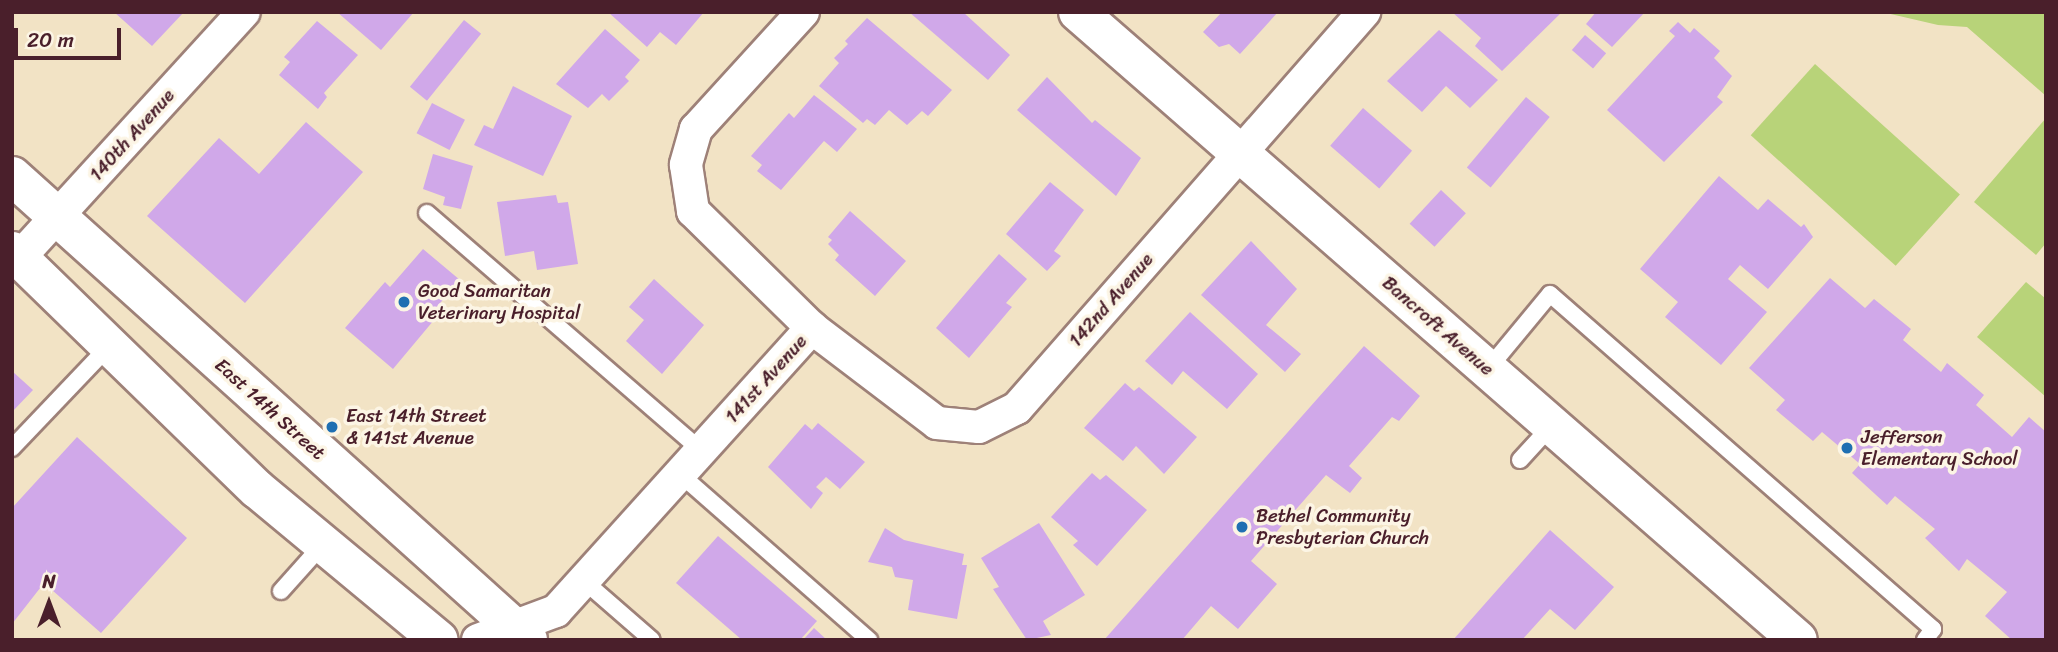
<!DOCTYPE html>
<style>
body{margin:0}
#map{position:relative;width:2058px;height:652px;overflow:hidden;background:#f2e3c5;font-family:Sriracha,sans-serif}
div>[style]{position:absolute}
.green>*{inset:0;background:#b8d379;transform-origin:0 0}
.building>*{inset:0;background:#d0a8e9;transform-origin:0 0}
.roads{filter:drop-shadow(2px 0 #9e8178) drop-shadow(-2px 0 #9e8178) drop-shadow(0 2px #9e8178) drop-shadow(0 -2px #9e8178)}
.lane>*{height:16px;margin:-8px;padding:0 8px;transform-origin:8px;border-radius:8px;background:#fff}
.street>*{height:32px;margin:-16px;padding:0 16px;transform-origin:16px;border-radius:16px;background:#fff}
.secondary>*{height:38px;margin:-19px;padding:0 19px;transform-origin:19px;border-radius:19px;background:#fff}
.primary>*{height:38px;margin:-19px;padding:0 19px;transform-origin:19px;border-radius:19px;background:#fff}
.dots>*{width:19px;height:19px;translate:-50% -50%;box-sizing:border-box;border:4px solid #fcf5e5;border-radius:50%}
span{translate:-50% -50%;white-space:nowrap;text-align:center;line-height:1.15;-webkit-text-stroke:7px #fcf5e5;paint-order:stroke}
.street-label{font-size:19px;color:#4a1f2b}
.poi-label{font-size:19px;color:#4a1f2b}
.left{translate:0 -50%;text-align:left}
.frame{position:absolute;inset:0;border:14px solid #4a1f2b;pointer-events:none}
.north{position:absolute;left:14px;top:568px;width:70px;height:70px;-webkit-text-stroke:5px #fcf5e5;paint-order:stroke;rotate:0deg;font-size:19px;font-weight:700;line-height:28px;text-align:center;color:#4a1f2b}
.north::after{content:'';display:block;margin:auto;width:24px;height:32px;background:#4a1f2b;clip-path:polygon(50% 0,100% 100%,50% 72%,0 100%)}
.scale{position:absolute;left:14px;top:28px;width:107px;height:32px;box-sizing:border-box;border:4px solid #4a1f2b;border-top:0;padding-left:9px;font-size:21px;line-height:24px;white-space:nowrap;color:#4a1f2b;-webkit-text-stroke:5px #fcf5e5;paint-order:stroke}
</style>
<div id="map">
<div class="green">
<div style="clip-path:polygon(1882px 12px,2046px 12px,2046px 96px,1967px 27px,1938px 25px)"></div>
<div style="left:1815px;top:64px;width:195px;height:96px;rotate:42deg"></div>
<div style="clip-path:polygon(2046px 118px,2046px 243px,2036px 255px,1974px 202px)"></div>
<div style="clip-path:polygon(2026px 282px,2046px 299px,2046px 397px,1977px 337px)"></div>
</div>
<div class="building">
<div style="clip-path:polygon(114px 12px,184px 12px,152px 46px)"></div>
<div style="clip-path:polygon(337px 12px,414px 12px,381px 50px)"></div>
<div style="clip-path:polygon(608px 12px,704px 12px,676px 45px,660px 32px,647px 47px)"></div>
<div style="clip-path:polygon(909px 12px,963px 12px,1010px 55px,988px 80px)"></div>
<div style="clip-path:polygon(1222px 12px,1278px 12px,1240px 54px,1229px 44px,1219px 47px,1203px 32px)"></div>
<div style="clip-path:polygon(1452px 12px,1562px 12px,1502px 71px,1475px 46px,1481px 38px)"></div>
<div style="clip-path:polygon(1596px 12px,1645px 12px,1612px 47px,1586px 24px)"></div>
<div style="clip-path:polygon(867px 18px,952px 90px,928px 116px,922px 111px,907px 125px,889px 110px,875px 125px,867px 119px,863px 123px,819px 86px,839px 63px,834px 58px,848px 44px,845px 41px)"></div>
<div style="left:464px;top:20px;width:22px;height:86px;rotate:39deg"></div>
<div style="clip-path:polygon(317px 21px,358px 55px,324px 93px,327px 97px,318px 109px,279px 75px,290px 62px,284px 57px)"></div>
<div style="clip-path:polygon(1678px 22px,1690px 33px,1694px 28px,1720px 51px,1714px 58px,1732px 76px,1717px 97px,1723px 102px,1664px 162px,1607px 110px,1675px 36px,1669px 31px)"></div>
<div style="clip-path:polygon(605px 29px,640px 60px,625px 77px,629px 81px,609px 101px,602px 94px,588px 108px,556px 84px)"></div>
<div style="clip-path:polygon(1439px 30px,1498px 80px,1470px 108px,1446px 86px,1422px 112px,1387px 81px)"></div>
<div style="left:1585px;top:35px;width:28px;height:20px;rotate:41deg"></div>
<div style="clip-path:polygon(1047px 77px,1092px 123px,1095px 120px,1141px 158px,1116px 196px,1017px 110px)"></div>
<div style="clip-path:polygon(513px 86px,572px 116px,543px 176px,474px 145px,484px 125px,493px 129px)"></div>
<div style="clip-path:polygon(814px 95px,857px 129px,837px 152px,824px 141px,781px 190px,757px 171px,762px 165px,751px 156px,789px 113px,794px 118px)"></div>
<div style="left:1526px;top:97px;width:31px;height:92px;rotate:40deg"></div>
<div style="left:432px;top:103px;width:37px;height:34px;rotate:27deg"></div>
<div style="left:1363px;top:108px;width:65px;height:50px;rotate:41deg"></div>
<div style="clip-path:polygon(306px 122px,363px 172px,245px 303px,147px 216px,219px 138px,259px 174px)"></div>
<div style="clip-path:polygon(433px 154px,473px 166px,461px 209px,443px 205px,445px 197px,423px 189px)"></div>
<div style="clip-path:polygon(1719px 176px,1758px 210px,1768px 199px,1801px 227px,1804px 224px,1813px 237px,1768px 289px,1740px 265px,1728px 279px,1767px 312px,1721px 365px,1665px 317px,1678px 302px,1640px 269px)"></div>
<div style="clip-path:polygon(1050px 182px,1084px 210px,1054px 251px,1061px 256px,1047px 271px,1006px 234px)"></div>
<div style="left:1441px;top:190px;width:34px;height:46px;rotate:43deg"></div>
<div style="clip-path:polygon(556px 195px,558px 203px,568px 202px,578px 264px,537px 270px,534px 251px,505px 256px,497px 202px)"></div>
<div style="clip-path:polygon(850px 211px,906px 261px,875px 296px,835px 260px,839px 255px,828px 244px,832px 240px,828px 237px)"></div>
<div style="clip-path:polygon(1251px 241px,1297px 289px,1266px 325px,1301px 354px,1285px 372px,1201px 295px)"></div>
<div style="clip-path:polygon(423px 249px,460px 280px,429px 316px,434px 320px,393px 369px,345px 328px,385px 282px,390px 287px)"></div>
<div style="clip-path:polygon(999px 254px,1027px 279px,1006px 303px,1012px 307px,969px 358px,936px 328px)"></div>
<div style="clip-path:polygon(1830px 278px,1865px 308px,1874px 299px,1911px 329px,1903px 340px,1941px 372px,1947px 363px,1984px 395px,1976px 405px,2012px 437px,2029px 417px,2046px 432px,2046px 640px,2012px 640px,1985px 616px,2007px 592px,1967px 559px,1959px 571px,1925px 538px,1935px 529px,1895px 496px,1887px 505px,1852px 473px,1860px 464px,1822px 432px,1813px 441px,1776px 410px,1785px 400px,1749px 368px)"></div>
<div style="clip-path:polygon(654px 279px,704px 325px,662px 374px,626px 341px,644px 320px,629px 307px)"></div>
<div style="clip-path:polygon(1190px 312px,1258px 374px,1227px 409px,1183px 371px,1172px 385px,1145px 361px)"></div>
<div style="clip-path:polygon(1364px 346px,1420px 396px,1399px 421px,1392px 417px,1349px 466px,1362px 478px,1350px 493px,1326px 475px,1251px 561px,1277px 584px,1238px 629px,1211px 606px,1182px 640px,1104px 640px)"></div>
<div style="clip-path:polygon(12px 371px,33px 390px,12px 412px)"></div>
<div style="clip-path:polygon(1125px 383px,1134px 391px,1139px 387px,1197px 437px,1164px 474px,1136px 446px,1123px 461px,1084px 428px)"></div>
<div style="clip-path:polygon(818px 423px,865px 462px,840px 489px,826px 477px,816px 487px,823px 493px,811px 509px,768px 467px,805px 424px,812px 430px)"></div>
<div style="clip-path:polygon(77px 437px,187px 538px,101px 633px,44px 583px,12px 624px,12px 508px)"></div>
<div style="clip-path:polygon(1092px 473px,1100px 480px,1106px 475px,1147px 510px,1097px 566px,1073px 545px,1078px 541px,1051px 517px)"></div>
<div style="clip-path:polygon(1039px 523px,1085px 595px,1043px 621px,1051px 635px,1027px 640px,993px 589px,999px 587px,981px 558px)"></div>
<div style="clip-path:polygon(885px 528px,904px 540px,964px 554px,962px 565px,967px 565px,957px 619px,908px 610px,913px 580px,895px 577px,892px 567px,868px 562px)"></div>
<div style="clip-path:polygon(1550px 530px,1614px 587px,1575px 630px,1550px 609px,1522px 640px,1453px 640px)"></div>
<div style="clip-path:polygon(718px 536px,817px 621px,800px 640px,742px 640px,676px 583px)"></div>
<div style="clip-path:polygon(814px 628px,827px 640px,803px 640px)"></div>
</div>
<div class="roads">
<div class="lane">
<div style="left:427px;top:213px;width:362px;rotate:40.9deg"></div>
<div style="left:1488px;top:369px;width:97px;rotate:-50.4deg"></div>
<div style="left:1550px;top:294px;width:509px;rotate:41.18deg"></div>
<div style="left:1933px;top:629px;width:14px;rotate:126deg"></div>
<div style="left:12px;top:448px;width:142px;rotate:-46.4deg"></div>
<div style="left:1520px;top:460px;width:47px;rotate:-47.6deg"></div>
<div style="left:680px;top:474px;width:252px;rotate:41.3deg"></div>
<div style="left:583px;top:580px;width:91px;rotate:41deg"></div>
<div style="left:281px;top:591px;width:63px;rotate:-48.2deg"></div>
</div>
<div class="street">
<div style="left:803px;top:12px;width:159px;rotate:132.4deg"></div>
<div style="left:696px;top:129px;width:37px;rotate:106deg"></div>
<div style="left:686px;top:165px;width:47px;rotate:81.3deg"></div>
<div style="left:693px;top:211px;width:167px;rotate:44.5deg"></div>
<div style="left:812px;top:328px;width:157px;rotate:37.2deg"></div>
<div style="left:937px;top:423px;width:42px;rotate:5.4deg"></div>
<div style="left:979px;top:427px;width:42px;rotate:-26.6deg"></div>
<div style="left:1017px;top:408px;width:527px;rotate:-48.77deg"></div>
<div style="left:20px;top:257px;width:332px;rotate:-47.6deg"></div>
<div style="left:478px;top:640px;width:83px;rotate:-20.4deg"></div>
<div style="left:556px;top:611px;width:382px;rotate:-47.9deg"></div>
</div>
<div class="secondary">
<div style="left:1078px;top:12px;width:955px;rotate:41.1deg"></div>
</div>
<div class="primary">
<div style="left:12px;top:176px;width:694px;rotate:41.96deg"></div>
<div style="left:12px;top:251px;width:342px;rotate:44.2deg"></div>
<div style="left:257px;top:489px;width:236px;rotate:39.7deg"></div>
</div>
</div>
<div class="dots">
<div style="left:404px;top:302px;background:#1f6fb2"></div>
<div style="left:332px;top:427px;background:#1f6fb2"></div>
<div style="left:1847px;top:448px;background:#1f6fb2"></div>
<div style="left:1242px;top:527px;background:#1f6fb2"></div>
</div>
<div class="street-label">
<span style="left:132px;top:135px;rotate:-48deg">140th Avenue</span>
<span style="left:1111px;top:300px;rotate:-49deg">142nd Avenue</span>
<span style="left:1438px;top:326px;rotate:41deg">Bancroft Avenue</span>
<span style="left:766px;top:379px;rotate:-48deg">141st Avenue</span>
<span style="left:270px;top:409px;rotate:42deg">East 14th Street</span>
</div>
<div class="poi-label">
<span class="left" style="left:418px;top:302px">Good Samaritan<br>Veterinary Hospital</span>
<span class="left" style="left:346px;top:427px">East 14th Street<br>&amp; 141st Avenue</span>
<span class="left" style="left:1861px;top:448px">Jefferson<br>Elementary School</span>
<span class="left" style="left:1256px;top:527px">Bethel Community<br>Presbyterian Church</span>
</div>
<div class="frame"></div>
<div class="north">N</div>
<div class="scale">20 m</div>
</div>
